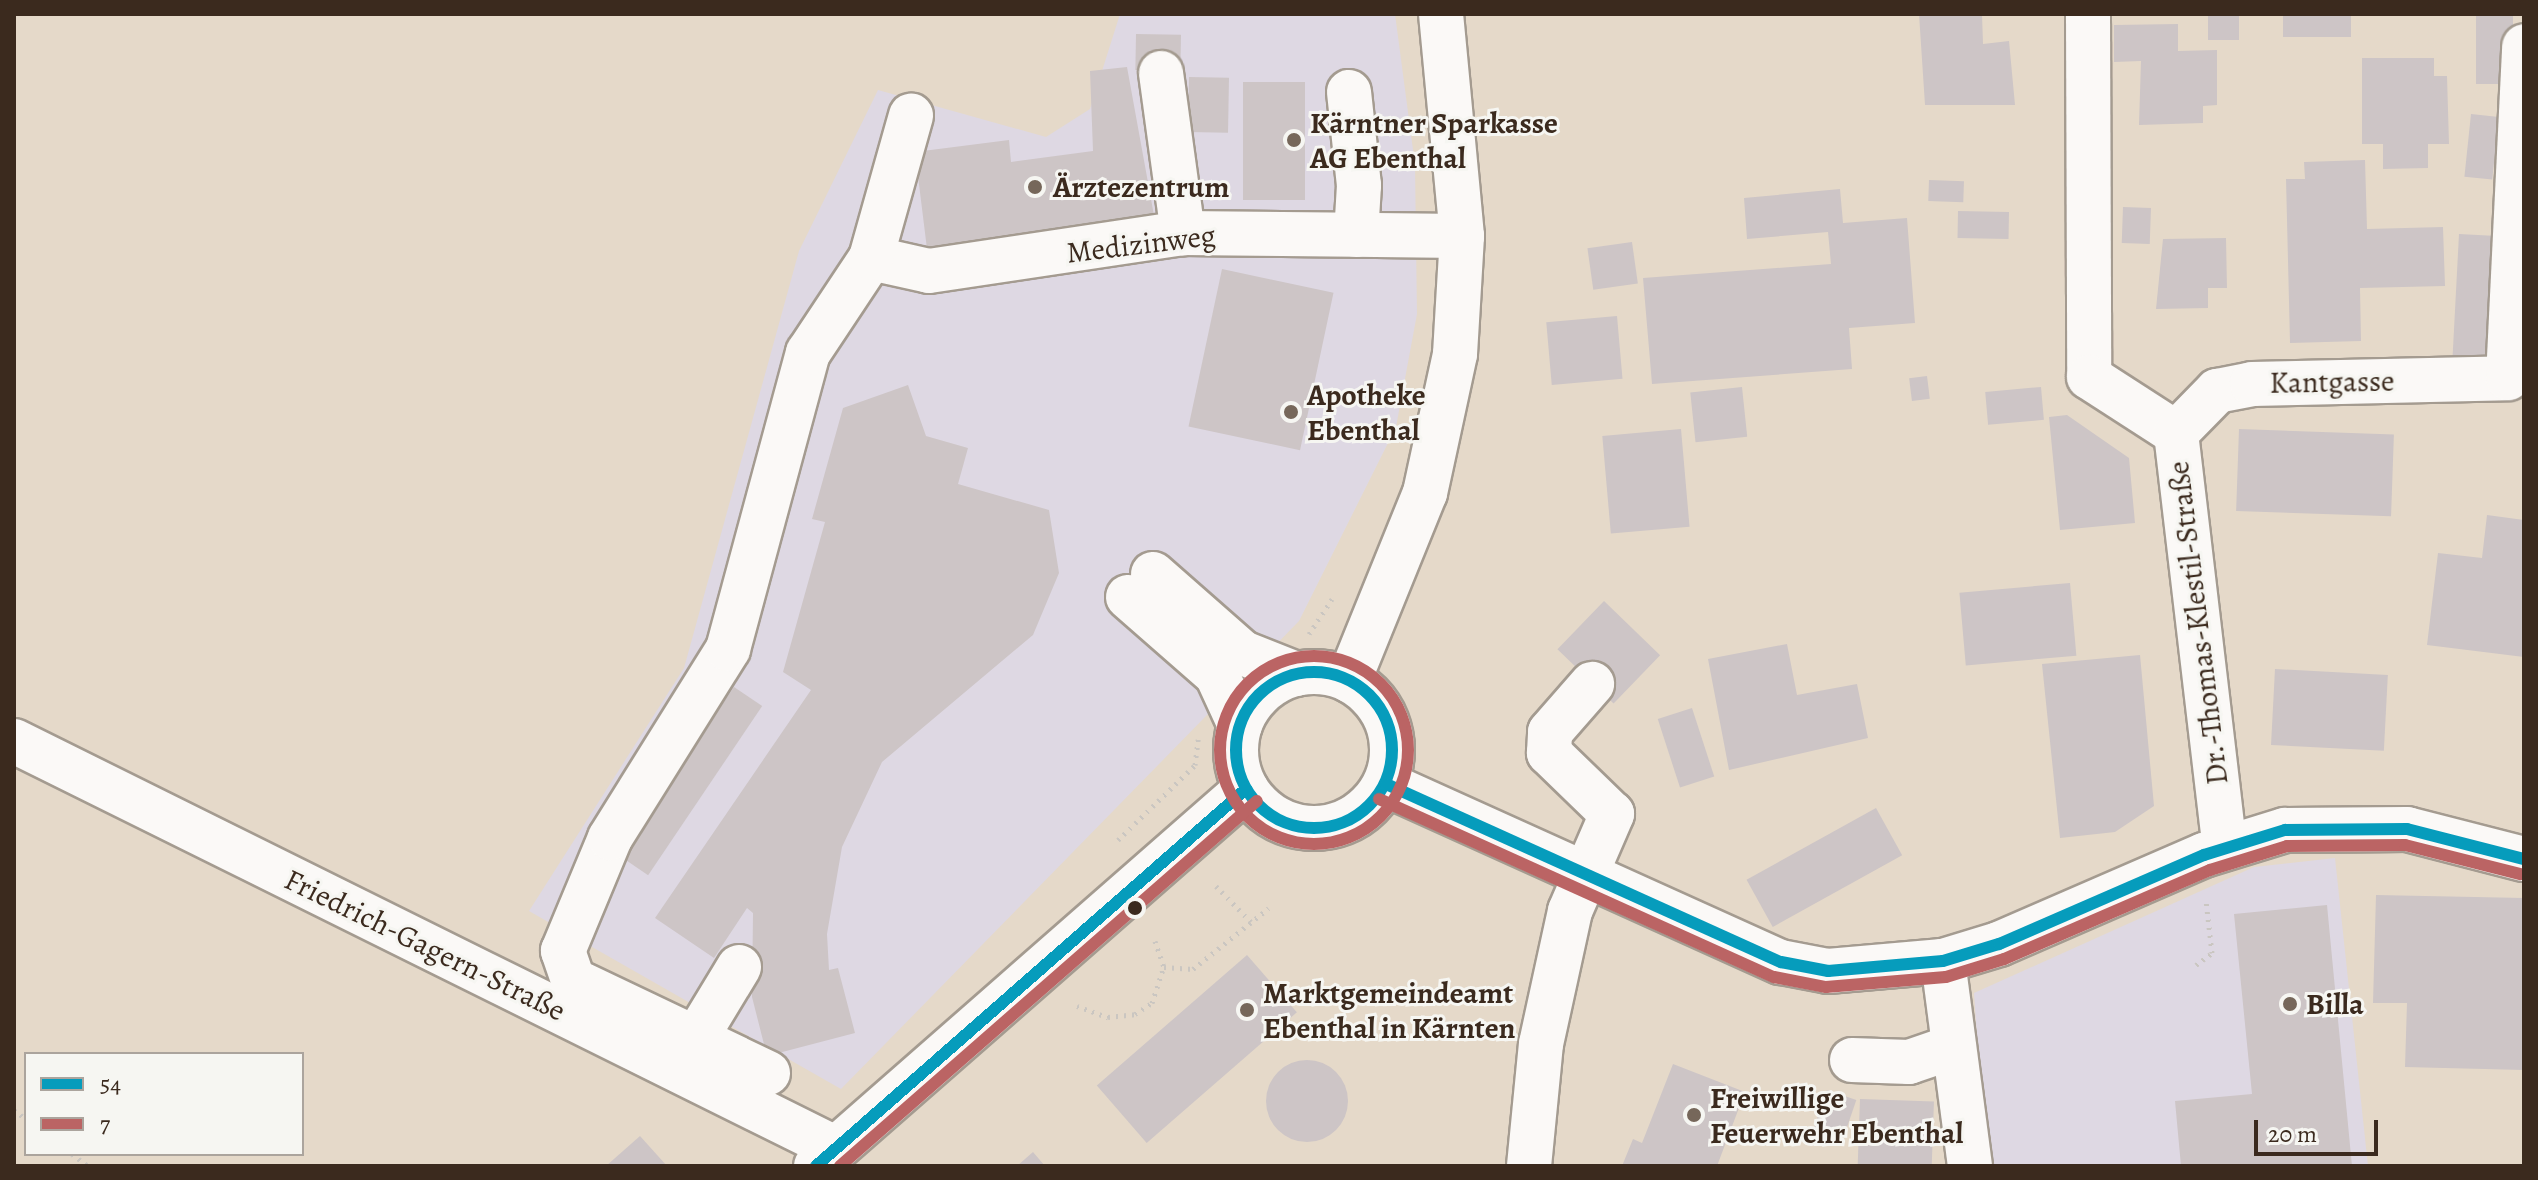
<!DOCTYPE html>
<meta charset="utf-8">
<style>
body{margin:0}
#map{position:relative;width:2538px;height:1180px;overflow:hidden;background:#e5d9c9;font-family:Alegreya,serif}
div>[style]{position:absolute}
.built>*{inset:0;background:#ded8e3}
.building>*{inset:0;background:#cdc5c6;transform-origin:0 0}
.round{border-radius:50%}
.path>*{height:5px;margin-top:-2.5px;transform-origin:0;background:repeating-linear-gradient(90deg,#cac6c1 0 2px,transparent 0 8px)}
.roads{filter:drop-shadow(2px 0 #a49b90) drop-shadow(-2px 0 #a49b90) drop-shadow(0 2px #a49b90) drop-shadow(0 -2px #a49b90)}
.minor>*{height:44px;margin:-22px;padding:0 22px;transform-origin:22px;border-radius:22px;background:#fbf9f7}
.major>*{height:44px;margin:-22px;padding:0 22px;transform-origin:22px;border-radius:22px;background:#fbf9f7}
.major>.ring{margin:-22px;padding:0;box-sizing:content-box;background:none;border:44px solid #fbf9f7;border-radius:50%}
.bus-1>*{height:12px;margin:-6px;padding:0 6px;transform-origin:6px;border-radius:6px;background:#069cbc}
.bus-1>.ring{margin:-6px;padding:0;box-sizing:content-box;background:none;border:12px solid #069cbc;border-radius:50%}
.bus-2>*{height:12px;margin:-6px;padding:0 6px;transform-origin:6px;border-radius:6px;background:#bb6464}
.bus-2>.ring{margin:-6px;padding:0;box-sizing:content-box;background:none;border:12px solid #bb6464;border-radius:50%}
.dots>*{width:22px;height:22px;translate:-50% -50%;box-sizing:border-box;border:4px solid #f6f6f2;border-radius:50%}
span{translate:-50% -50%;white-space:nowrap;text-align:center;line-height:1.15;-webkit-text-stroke:6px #f6f6f2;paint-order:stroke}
.poi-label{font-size:30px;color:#3b2a1e;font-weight:700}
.left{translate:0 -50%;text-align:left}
.street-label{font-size:30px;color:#3b2a1e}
.frame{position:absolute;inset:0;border:16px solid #3b2a1e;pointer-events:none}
.legend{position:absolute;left:24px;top:1052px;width:280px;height:104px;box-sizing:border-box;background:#f6f6f2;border:2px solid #aba49d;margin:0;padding:10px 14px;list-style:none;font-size:24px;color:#3b2a1e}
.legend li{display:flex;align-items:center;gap:16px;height:40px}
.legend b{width:40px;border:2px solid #aba49d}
.scale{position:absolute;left:2254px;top:1120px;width:124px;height:36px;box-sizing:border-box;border:4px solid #3b2a1e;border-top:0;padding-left:10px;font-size:24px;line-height:28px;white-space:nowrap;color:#3b2a1e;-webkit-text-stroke:6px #f6f6f2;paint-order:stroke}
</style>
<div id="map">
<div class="built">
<div style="clip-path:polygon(1120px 14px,1395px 14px,1415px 165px,1417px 314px,1396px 427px,1299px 621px,841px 1089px,529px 911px,684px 668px,799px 251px,878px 90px,1046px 137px,1090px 109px)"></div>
<div style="clip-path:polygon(2335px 858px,2368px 1166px,1994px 1166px,1984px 1140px,1974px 993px,2254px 867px)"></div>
</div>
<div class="building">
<div style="clip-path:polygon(1919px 14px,1982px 14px,1983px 44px,2009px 41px,2015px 105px,1925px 105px)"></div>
<div style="left:2208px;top:14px;width:31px;height:26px"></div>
<div style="left:2283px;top:14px;width:68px;height:23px"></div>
<div style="left:2476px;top:14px;width:37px;height:70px"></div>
<div style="clip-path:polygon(2178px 24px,2178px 51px,2217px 50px,2217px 105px,2203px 106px,2203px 123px,2139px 125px,2141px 61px,2114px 62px,2114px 25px)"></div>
<div style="left:1136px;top:34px;width:45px;height:36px;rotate:1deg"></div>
<div style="clip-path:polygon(2362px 58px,2434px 58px,2434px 76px,2447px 76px,2449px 144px,2428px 144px,2428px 168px,2383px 169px,2383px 144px,2362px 144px)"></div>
<div style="clip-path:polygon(1127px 67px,1155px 221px,927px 249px,915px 152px,1009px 140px,1011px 162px,1093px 151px,1090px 71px)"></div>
<div style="left:1189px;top:77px;width:40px;height:55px;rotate:1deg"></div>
<div style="left:1243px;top:82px;width:62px;height:118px"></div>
<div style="left:2471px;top:114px;width:28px;height:63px;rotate:6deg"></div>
<div style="clip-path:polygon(2365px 160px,2367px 229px,2443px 227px,2445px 286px,2360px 288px,2361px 341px,2290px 343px,2286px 179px,2305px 179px,2304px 162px)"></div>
<div style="left:1929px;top:180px;width:35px;height:21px;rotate:2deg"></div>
<div style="clip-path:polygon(1840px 189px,1843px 223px,1907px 218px,1915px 323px,1849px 328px,1852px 369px,1652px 384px,1643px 278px,1831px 264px,1828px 232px,1747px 239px,1744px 198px)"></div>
<div style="left:2123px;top:207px;width:28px;height:36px;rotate:2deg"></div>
<div style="left:1958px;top:211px;width:51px;height:27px;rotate:1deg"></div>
<div style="left:2459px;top:234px;width:33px;height:132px;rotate:3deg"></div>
<div style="clip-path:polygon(2226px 238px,2227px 288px,2208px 288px,2208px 308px,2156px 309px,2163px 239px)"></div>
<div style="left:1632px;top:242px;width:42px;height:45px;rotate:82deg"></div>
<div style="left:1222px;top:269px;width:114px;height:161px;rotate:12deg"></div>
<div style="left:1617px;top:316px;width:63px;height:71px;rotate:85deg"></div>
<div style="left:1927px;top:376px;width:23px;height:18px;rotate:83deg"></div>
<div style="clip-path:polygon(908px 385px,926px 436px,968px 448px,958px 484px,1049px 510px,1059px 573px,1033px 635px,882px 762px,842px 847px,827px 934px,829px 970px,838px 968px,855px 1033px,767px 1056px,752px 997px,753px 913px,747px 908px,714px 958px,655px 918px,811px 690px,783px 672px,825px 522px,812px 519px,843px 408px)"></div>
<div style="left:1742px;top:387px;width:50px;height:52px;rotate:84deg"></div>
<div style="left:2041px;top:387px;width:33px;height:56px;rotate:85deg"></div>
<div style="clip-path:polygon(2067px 415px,2129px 458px,2135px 523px,2060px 530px,2049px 417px)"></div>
<div style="left:1681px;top:429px;width:98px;height:79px;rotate:85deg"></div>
<div style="left:2239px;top:429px;width:155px;height:82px;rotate:2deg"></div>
<div style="clip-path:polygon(2487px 515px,2524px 520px,2524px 657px,2427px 645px,2438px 553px,2482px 558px)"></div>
<div style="left:2070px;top:583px;width:73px;height:111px;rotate:85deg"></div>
<div style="left:1604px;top:601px;width:78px;height:67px;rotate:44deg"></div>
<div style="clip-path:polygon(1787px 644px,1797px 695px,1857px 684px,1868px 738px,1729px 770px,1708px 659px)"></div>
<div style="clip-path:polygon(2140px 655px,2154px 806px,2115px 832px,2060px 838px,2042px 664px)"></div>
<div style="left:2275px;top:669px;width:113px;height:76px;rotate:3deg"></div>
<div style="left:734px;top:687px;width:34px;height:204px;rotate:34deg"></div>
<div style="left:1692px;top:708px;width:72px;height:36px;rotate:72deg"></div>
<div style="left:1876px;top:808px;width:54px;height:148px;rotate:61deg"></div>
<div style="clip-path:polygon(2376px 895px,2524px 898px,2524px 1070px,2405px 1067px,2407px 1003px,2373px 1003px)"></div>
<div style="clip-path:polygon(2327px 905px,2352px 1166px,2181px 1166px,2175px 1101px,2252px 1094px,2234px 914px)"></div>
<div style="left:1247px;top:955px;width:76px;height:199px;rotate:49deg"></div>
<div class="round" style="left:1266px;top:1060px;width:82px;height:82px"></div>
<div style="clip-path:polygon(1673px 1064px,1745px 1092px,1717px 1166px,1622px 1166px,1633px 1139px,1642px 1143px)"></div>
<div style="left:1827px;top:1090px;width:31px;height:40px;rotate:19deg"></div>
<div style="left:1860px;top:1099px;width:74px;height:67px;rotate:2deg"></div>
<div style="clip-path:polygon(640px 1136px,667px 1166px,606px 1166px)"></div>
<div style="clip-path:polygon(1033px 1152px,1045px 1166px,1017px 1166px)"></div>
</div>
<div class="path">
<div style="left:1309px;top:634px;width:42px;rotate:-56.7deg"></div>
<div style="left:1118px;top:840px;width:107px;rotate:-44.2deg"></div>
<div style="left:1195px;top:765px;width:26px;rotate:-83deg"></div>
<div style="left:1216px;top:886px;width:50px;rotate:45.8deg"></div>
<div style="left:1155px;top:941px;width:28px;rotate:71deg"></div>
<div style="left:2196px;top:965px;width:20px;rotate:-37deg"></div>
<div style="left:2212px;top:953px;width:53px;rotate:-96.5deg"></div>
<div style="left:1077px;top:1006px;width:33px;rotate:20deg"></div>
<div style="left:1108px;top:1017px;width:27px;rotate:-6deg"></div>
<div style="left:1135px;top:1014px;width:20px;rotate:-33deg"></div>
<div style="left:1152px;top:1003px;width:38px;rotate:-72deg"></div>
<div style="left:1164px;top:967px;width:29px;rotate:4deg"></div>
<div style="left:1193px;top:969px;width:97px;rotate:-38.8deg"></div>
<div style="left:14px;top:1110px;width:15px;rotate:37deg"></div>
<div style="left:72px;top:1154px;width:20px;rotate:37deg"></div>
</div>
<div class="roads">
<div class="minor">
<div style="left:2088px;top:14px;width:363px;rotate:89.8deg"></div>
<div style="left:2089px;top:377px;width:103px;rotate:32.8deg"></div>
<div style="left:2176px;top:433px;width:418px;rotate:83.3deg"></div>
<div style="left:1161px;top:73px;width:162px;rotate:82.2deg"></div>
<div style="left:1349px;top:92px;width:94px;rotate:83.9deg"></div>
<div style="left:1359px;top:185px;width:50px;rotate:93.4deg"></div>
<div style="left:871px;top:258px;width:59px;rotate:12.6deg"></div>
<div style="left:929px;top:271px;width:257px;rotate:-8.5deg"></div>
<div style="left:1183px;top:233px;width:279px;rotate:0.6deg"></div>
<div style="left:2176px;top:433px;width:59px;rotate:-45.7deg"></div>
<div style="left:2217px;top:391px;width:36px;rotate:-11deg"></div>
<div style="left:2252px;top:384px;width:256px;rotate:-1.3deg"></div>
<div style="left:2508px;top:378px;width:332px;rotate:-87.2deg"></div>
<div style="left:1153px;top:574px;width:120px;rotate:41.3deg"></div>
<div style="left:1243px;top:653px;width:57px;rotate:21.6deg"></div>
<div style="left:1128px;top:597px;width:118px;rotate:41.2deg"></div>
<div style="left:1217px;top:675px;width:55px;rotate:65.3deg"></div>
<div style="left:14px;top:741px;width:916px;rotate:26.37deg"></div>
<div style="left:1943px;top:961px;width:207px;rotate:82.5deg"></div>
<div style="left:696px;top:1038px;width:83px;rotate:-58.8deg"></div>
<div style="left:1852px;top:1060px;width:57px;rotate:2deg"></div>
<div style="left:1909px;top:1062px;width:46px;rotate:-18.8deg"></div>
<div style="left:768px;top:1073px;width:216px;rotate:-154.5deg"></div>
<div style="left:573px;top:980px;width:31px;rotate:-109deg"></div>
<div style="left:563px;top:951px;width:122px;rotate:-67.4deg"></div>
<div style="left:610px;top:838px;width:223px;rotate:-58deg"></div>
<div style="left:728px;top:649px;width:307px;rotate:-74.9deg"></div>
<div style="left:808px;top:353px;width:114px;rotate:-56.4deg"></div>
<div style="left:871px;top:258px;width:148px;rotate:-74.3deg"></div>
<div style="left:1529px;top:1166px;width:123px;rotate:-84.4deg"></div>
<div style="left:1541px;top:1044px;width:136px;rotate:-77.7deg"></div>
<div style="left:1570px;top:911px;width:106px;rotate:-66.6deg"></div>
<div style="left:1612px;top:814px;width:88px;rotate:-135.9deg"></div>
<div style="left:1549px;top:753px;width:21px;rotate:-87deg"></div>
<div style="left:1550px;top:732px;width:64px;rotate:-48.8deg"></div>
</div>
<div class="major">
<div class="ring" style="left:1236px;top:672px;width:112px;height:112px"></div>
<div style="left:1349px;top:680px;width:202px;rotate:-67.9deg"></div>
<div style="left:1425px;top:493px;width:142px;rotate:-77.8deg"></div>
<div style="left:1455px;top:354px;width:118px;rotate:-86.6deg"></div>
<div style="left:1462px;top:236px;width:223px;rotate:-95.4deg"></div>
<div style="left:1386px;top:784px;width:433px;rotate:24.3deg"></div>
<div style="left:1781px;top:962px;width:48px;rotate:10.8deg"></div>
<div style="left:1828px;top:971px;width:115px;rotate:-5deg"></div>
<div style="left:1943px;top:961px;width:59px;rotate:-16.9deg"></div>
<div style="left:1999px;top:944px;width:223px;rotate:-23.5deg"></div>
<div style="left:2204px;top:855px;width:85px;rotate:-17.2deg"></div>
<div style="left:2285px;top:830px;width:122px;rotate:-0.5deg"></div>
<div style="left:2407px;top:829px;width:121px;rotate:14.4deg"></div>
<div style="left:816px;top:1166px;width:572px;rotate:-41.24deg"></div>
</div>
</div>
<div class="bus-1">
<div class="ring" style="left:1236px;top:672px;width:144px;height:144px"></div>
<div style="left:1386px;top:784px;width:433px;rotate:24.3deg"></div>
<div style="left:1781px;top:962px;width:48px;rotate:10.8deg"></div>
<div style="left:1828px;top:971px;width:115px;rotate:-5deg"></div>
<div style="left:1943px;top:961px;width:59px;rotate:-16.9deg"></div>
<div style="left:1999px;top:944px;width:223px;rotate:-23.5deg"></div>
<div style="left:2204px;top:855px;width:85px;rotate:-17.2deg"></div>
<div style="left:2285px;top:830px;width:122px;rotate:-0.5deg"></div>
<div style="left:2407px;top:829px;width:121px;rotate:14.4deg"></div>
<div style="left:816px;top:1166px;width:572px;rotate:-41.24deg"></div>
</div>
<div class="bus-2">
<div class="ring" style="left:1220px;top:656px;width:176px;height:176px"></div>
<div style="left:1379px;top:799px;width:433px;rotate:24.3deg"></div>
<div style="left:1774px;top:977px;width:53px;rotate:10.9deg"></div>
<div style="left:1826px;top:987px;width:120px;rotate:-4.8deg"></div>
<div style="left:1946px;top:977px;width:61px;rotate:-17.2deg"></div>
<div style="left:2004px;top:959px;width:224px;rotate:-23.4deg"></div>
<div style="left:2210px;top:870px;width:81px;rotate:-17.3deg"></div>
<div style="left:2287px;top:846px;width:118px;rotate:-0.5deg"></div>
<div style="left:2405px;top:845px;width:119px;rotate:14.2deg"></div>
<div style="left:840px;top:1166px;width:554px;rotate:-41.2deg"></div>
</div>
<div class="dots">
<div style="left:1294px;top:140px;background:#76675a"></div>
<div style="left:1035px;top:187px;background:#76675a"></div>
<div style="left:1291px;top:412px;background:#76675a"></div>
<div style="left:1135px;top:908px;background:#3b2a1e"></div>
<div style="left:2290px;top:1004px;background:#76675a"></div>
<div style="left:1247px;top:1010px;background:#76675a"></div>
<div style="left:1694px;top:1115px;background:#76675a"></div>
</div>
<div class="poi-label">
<span class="left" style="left:1310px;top:140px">Kärntner Sparkasse<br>AG Ebenthal</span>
<span class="left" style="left:1053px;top:187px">Ärztezentrum</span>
<span class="left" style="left:1307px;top:412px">Apotheke<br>Ebenthal</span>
<span class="left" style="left:1263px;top:1010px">Marktgemeindeamt<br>Ebenthal in Kärnten</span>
<span class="left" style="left:2306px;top:1004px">Billa</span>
<span class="left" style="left:1710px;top:1115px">Freiwillige<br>Feuerwehr Ebenthal</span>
</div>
<div class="street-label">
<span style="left:1141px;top:244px;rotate:-7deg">Medizinweg</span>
<span style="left:2332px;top:382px;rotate:-1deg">Kantgasse</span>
<span style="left:2198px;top:623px;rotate:-97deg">Dr.-Thomas-Klestil-Straße</span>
<span style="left:425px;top:945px;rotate:26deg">Friedrich-Gagern-Straße</span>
</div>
<div class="frame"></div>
<ul class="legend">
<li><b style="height:10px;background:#069cbc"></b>54</li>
<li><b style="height:10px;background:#bb6464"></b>7</li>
</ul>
<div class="scale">20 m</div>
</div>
